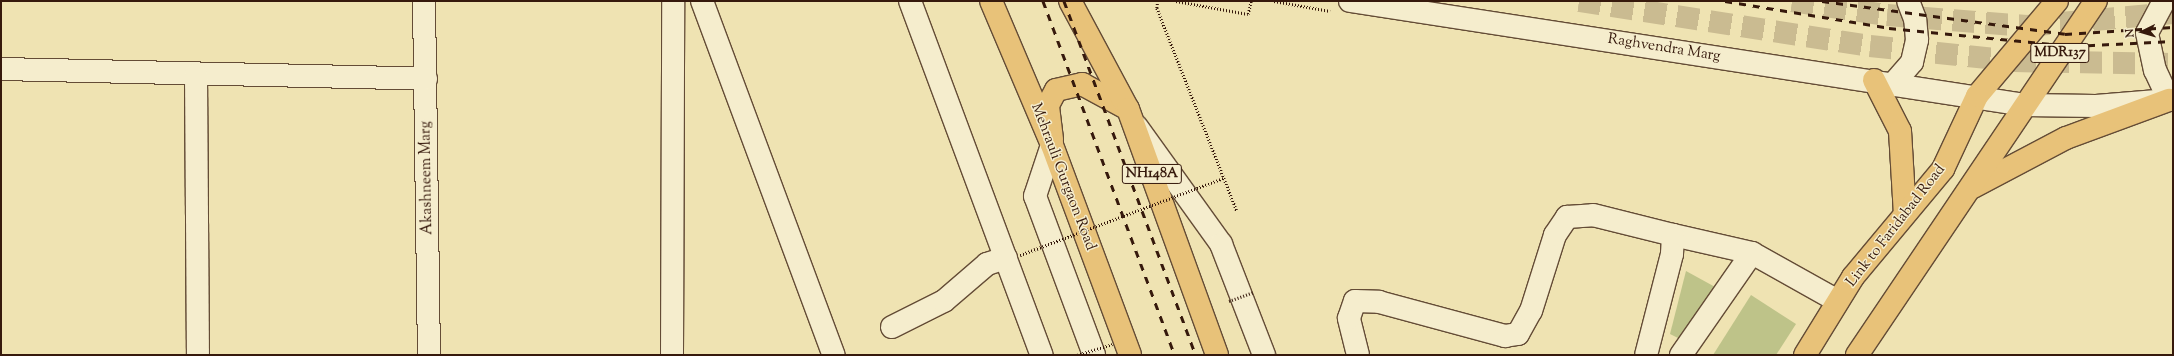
<!DOCTYPE html>
<style>
body{margin:0}
#map{position:relative;width:2174px;height:356px;overflow:hidden;background:#efe3b2;font-family:"Sorts Mill Goudy",serif}
div>[style]{position:absolute}
.green>*{inset:0;background:#bec389}
.major-tunnel>*{height:22px;margin-top:-11px;transform-origin:0;background:repeating-linear-gradient(90deg,#cabb91 0 22px,transparent 0 33px)}
.path>*{height:2.5px;margin-top:-1.25px;transform-origin:0;background:repeating-linear-gradient(90deg,#36190c 0 1px,transparent 0 3px)}
.roads{filter:drop-shadow(1px 0 #644c36) drop-shadow(-1px 0 #644c36) drop-shadow(0 1px #644c36) drop-shadow(0 -1px #644c36)}
.minor>*{height:22px;margin:-11px;padding:0 11px;transform-origin:11px;border-radius:11px;background:#f5edcd}
.major>*{height:22px;margin:-11px;padding:0 11px;transform-origin:11px;border-radius:11px;background:#e8c279}
.highway>*{height:22px;margin:-11px;padding:0 11px;transform-origin:11px;border-radius:11px;background:#e8c279}
.rail>*{height:3px;margin-top:-1.5px;transform-origin:0;background:repeating-linear-gradient(90deg,#36190c 0 7px,transparent 0 14px)}
.path-bridge>*{height:2.5px;margin-top:-1.25px;transform-origin:0;background:repeating-linear-gradient(90deg,#36190c 0 1px,transparent 0 3px)}
span{translate:-50% -50%;white-space:nowrap;text-align:center;line-height:1.15;-webkit-text-stroke:3px #f5edcd;paint-order:stroke}
.shield-label span{padding:1px 3px;background:#f5edcd;border:1px solid;border-radius:3px;-webkit-text-stroke-width:0}
.shield-label{font-size:14px;color:#36190c;font-weight:700}
.street-label{font-size:15px;color:#36190c}
.frame{position:absolute;inset:0;border:2px solid #36190c;pointer-events:none}
.north{position:absolute;left:2122px;top:12px;width:40px;height:40px;-webkit-text-stroke:3px #f5edcd;paint-order:stroke;rotate:265deg;font-size:11px;font-weight:700;line-height:16px;text-align:center;color:#36190c}
.north::after{content:'';display:block;margin:auto;width:14px;height:18px;background:#36190c;clip-path:polygon(50% 0,100% 100%,50% 72%,0 100%)}
</style>
<div id="map">
<div class="green">
<div style="clip-path:polygon(1686px 271px,1717px 288px,1680px 339px,1670px 334px)"></div>
<div style="clip-path:polygon(1751px 295px,1796px 324px,1776px 355px,1713px 355px)"></div>
</div>
<div class="major-tunnel">
<div style="left:1579px;top:1px;width:294px;rotate:8.8deg"></div>
<div style="left:1870px;top:46px;width:145px;rotate:5.9deg"></div>
<div style="left:2014px;top:61px;width:159px;rotate:1.1deg"></div>
<div style="left:1792px;top:1px;width:96px;rotate:8.4deg"></div>
<div style="left:1887px;top:15px;width:140px;rotate:4.5deg"></div>
<div style="left:2027px;top:26px;width:147px;rotate:-5.1deg"></div>
</div>
<div class="path">
<div style="left:1158px;top:1px;width:7px;rotate:98deg"></div>
<div style="left:1157px;top:8px;width:218px;rotate:68.5deg"></div>
<div style="left:1176px;top:1px;width:73px;rotate:10.2deg"></div>
<div style="left:1248px;top:14px;width:13px;rotate:-77deg"></div>
<div style="left:1274px;top:1px;width:57px;rotate:10.1deg"></div>
</div>
<div class="roads">
<div class="minor">
<div style="left:424px;top:1px;width:354px;rotate:89.2deg"></div>
<div style="left:702px;top:1px;width:378px;rotate:69.6deg"></div>
<div style="left:910px;top:1px;width:378px;rotate:69.6deg"></div>
<div style="left:1350px;top:1px;width:682px;rotate:8.77deg"></div>
<div style="left:2024px;top:105px;width:72px;rotate:0.8deg"></div>
<div style="left:2096px;top:106px;width:61px;rotate:-4.7deg"></div>
<div style="left:2164px;top:1px;width:36px;rotate:118deg"></div>
<div style="left:2147px;top:33px;width:38px;rotate:78deg"></div>
<div style="left:2155px;top:70px;width:33px;rotate:65deg"></div>
<div style="left:1px;top:69px;width:425px;rotate:1.3deg"></div>
<div style="left:196px;top:75px;width:280px;rotate:89.6deg"></div>
<div style="left:1893px;top:84px;width:29px;rotate:-49deg"></div>
<div style="left:1912px;top:62px;width:23px;rotate:-77deg"></div>
<div style="left:1917px;top:40px;width:21px;rotate:-95deg"></div>
<div style="left:1915px;top:19px;width:19px;rotate:-111deg"></div>
<div style="left:1137px;top:127px;width:144px;rotate:54.3deg"></div>
<div style="left:1221px;top:244px;width:119px;rotate:68.8deg"></div>
<div style="left:1052px;top:145px;width:54px;rotate:108.4deg"></div>
<div style="left:1035px;top:196px;width:170px;rotate:69.6deg"></div>
<div style="left:1673px;top:235px;width:81px;rotate:12.8deg"></div>
<div style="left:892px;top:327px;width:58px;rotate:-26.6deg"></div>
<div style="left:944px;top:301px;width:57px;rotate:-40.7deg"></div>
<div style="left:987px;top:264px;width:20px;rotate:-18deg"></div>
<div style="left:672px;top:355px;width:354px;rotate:-89.8deg"></div>
<div style="left:1358px;top:355px;width:38px;rotate:-104deg"></div>
<div style="left:1349px;top:318px;width:18px;rotate:-71deg"></div>
<div style="left:1355px;top:301px;width:24px;rotate:2deg"></div>
<div style="left:1379px;top:302px;width:131px;rotate:15.1deg"></div>
<div style="left:1505px;top:336px;width:13px;rotate:-9deg"></div>
<div style="left:1518px;top:334px;width:26px;rotate:-61deg"></div>
<div style="left:1531px;top:311px;width:80px;rotate:-72.5deg"></div>
<div style="left:1555px;top:235px;width:22px;rotate:-56deg"></div>
<div style="left:1567px;top:217px;width:26px;rotate:-4deg"></div>
<div style="left:1593px;top:215px;width:82px;rotate:14deg"></div>
<div style="left:1673px;top:235px;width:19px;rotate:93deg"></div>
<div style="left:1672px;top:254px;width:104px;rotate:104.4deg"></div>
<div style="left:1681px;top:355px;width:124px;rotate:-55.2deg"></div>
<div style="left:1752px;top:253px;width:98px;rotate:29.2deg"></div>
</div>
<div class="major">
<div style="left:1874px;top:80px;width:57px;rotate:63deg"></div>
<div style="left:1900px;top:131px;width:83px;rotate:86.6deg"></div>
<div style="left:1052px;top:139px;width:34px;rotate:-97deg"></div>
<div style="left:1048px;top:105px;width:17px;rotate:-62deg"></div>
<div style="left:1056px;top:90px;width:27px;rotate:-13deg"></div>
<div style="left:1082px;top:84px;width:52px;rotate:28.5deg"></div>
<div style="left:1973px;top:187px;width:105px;rotate:-27.8deg"></div>
<div style="left:2066px;top:138px;width:110px;rotate:-20.3deg"></div>
<div style="left:1805px;top:355px;width:92px;rotate:-58.4deg"></div>
<div style="left:1853px;top:277px;width:141px;rotate:-50.2deg"></div>
<div style="left:1943px;top:169px;width:81px;rotate:-65deg"></div>
<div style="left:1977px;top:96px;width:124px;rotate:-49.9deg"></div>
<div style="left:1857px;top:355px;width:427px;rotate:-56deg"></div>
</div>
<div class="highway">
<div style="left:991px;top:1px;width:156px;rotate:67deg"></div>
<div style="left:1052px;top:145px;width:224px;rotate:69.6deg"></div>
<div style="left:1070px;top:1px;width:123px;rotate:61.8deg"></div>
<div style="left:1128px;top:109px;width:262px;rotate:70.1deg"></div>
</div>
</div>
<div class="rail">
<div style="left:1043px;top:1px;width:378px;rotate:69.6deg"></div>
<div style="left:1064px;top:1px;width:378px;rotate:69.6deg"></div>
<div style="left:1725px;top:1px;width:166px;rotate:9.3deg"></div>
<div style="left:1889px;top:28px;width:186px;rotate:5.6deg"></div>
<div style="left:2074px;top:46px;width:99px;rotate:-2.9deg"></div>
<div style="left:1822px;top:1px;width:245px;rotate:7.7deg"></div>
<div style="left:2065px;top:34px;width:108px;rotate:-3.7deg"></div>
</div>
<div class="path-bridge">
<div style="left:1020px;top:255px;width:218px;rotate:-20.7deg"></div>
<div style="left:1229px;top:301px;width:27px;rotate:-20deg"></div>
<div style="left:1077px;top:355px;width:37px;rotate:-17deg"></div>
</div>
<div class="shield-label">
<span style="left:2060px;top:53px">MDR137</span>
<span style="left:1152px;top:174px">NH148A</span>
</div>
<div class="street-label">
<span style="left:1664px;top:48px;rotate:9deg">Raghvendra Marg</span>
<span style="left:1063px;top:177px;rotate:69deg">Mehrauli Gurgaon Road</span>
<span style="left:427px;top:178px;rotate:-91deg">Akashneem Marg</span>
<span style="left:1896px;top:226px;rotate:-52deg">Link to Faridabad Road</span>
</div>
<div class="frame"></div>
<div class="north">N</div>
</div>
